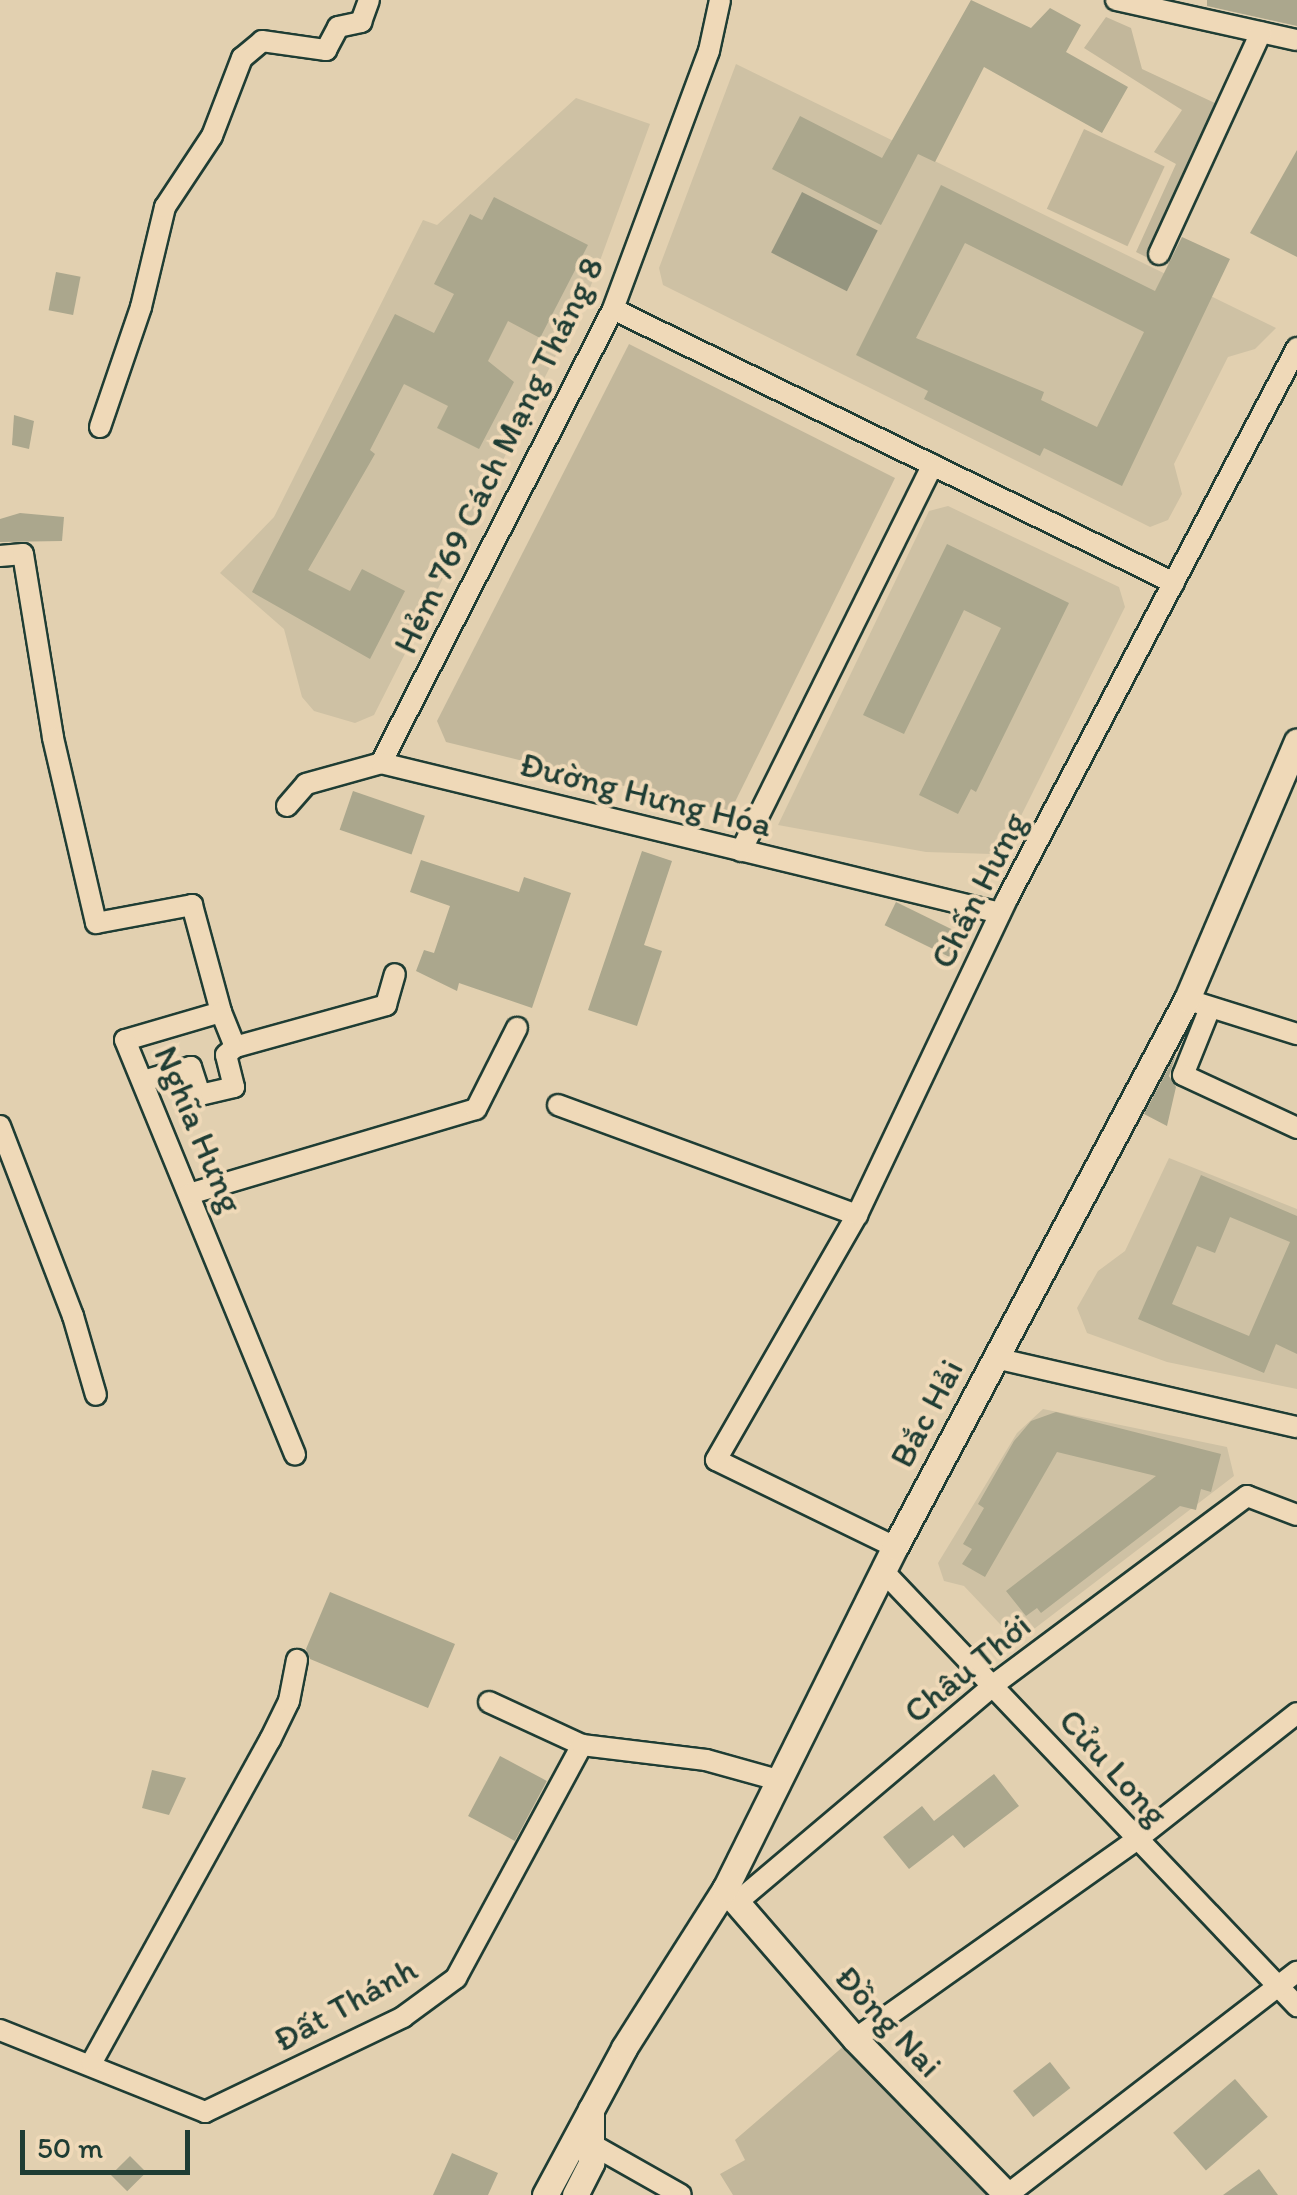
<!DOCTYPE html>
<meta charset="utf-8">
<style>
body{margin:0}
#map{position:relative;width:1297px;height:2195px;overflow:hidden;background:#e2d0b0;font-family:Itim,sans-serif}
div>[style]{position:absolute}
.built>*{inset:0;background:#cec1a4}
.green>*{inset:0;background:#c2b79b;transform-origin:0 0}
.water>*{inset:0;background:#95957f;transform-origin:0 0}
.building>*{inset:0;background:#aba78d;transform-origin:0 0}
.roads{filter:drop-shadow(2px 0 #1f3d34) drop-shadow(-2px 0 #1f3d34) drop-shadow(0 2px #1f3d34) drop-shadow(0 -2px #1f3d34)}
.minor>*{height:20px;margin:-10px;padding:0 10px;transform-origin:10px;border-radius:10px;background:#efd9b8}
.tertiary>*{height:25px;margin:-12.5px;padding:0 12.5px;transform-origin:12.5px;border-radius:12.5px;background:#efd9b8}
span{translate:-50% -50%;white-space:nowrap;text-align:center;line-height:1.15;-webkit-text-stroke:8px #efd9b8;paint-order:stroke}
.street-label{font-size:35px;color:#1f3d34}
.scale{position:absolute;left:20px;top:2130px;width:170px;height:45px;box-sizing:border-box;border:5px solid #1f3d34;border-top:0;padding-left:12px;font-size:30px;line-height:35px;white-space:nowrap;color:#1f3d34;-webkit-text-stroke:8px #efd9b8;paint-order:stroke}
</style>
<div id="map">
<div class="built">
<div style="clip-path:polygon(736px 64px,1276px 328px,1255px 349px,1228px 357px,1174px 464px,1182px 494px,1168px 520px,1150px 527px,663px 285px,659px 268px)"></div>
<div style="clip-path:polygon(576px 98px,650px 124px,590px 288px,374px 715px,355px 723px,314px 711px,302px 697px,284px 629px,220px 573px,274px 517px,423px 220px,437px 225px)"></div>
<div style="clip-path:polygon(948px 506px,1119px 587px,1125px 607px,1008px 842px,992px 854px,926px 852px,778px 825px,929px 511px)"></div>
<div style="clip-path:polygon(1169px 1158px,1297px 1209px,1297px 1389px,1167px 1362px,1087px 1333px,1077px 1308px,1098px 1271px,1125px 1251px)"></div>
<div style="clip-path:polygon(1043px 1409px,1227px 1447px,1234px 1476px,1017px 1642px,964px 1586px,944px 1581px,938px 1563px,1017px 1433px)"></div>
</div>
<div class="green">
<div style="clip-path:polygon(1106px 17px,1131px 28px,1142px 69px,1217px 104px,1148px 258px,1136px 252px,1176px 164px,1154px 152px,1182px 110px,1084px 48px)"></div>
<div style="left:1084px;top:129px;width:89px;height:88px;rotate:25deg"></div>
<div style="clip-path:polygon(629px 344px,895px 478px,730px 812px,446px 742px,437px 721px)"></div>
<div style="clip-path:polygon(845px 2045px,990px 2195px,733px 2195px,720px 2174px,745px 2160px,735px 2140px)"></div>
</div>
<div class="water">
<div style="left:802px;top:192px;width:85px;height:68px;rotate:27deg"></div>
</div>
<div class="building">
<div style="clip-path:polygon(971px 0,1031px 28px,1050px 8px,1081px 25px,1066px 52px,1128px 87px,1102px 133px,984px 67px,935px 162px,918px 154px,881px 225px,772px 169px,800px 116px,882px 158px)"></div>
<div style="clip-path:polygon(1207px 0,1297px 0,1297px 26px,1207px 6px)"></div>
<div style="clip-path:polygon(1297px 150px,1297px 257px,1250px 233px)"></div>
<div style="clip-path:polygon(evenodd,941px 185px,1155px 291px,1182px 237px,1230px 259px,1122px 486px,1044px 448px,1040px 456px,924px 399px,928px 391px,856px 355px,941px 185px,965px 243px,1144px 332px,1097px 427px,1041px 400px,1044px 392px,916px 338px,965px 243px)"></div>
<div style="clip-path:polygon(494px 197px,588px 245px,540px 338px,508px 321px,488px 361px,514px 382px,479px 449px,437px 428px,448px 406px,404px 384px,370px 450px,375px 454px,308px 570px,350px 591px,362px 569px,405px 591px,370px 659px,252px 592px,395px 314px,434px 333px,454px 294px,434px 284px,470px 214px,482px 220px)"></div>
<div style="left:56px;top:272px;width:25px;height:39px;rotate:11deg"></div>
<div style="clip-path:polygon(14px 415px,34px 421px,29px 449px,12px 445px)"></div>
<div style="clip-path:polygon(20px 513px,64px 517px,62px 541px,0 542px,0 519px)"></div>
<div style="clip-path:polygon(947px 544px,1069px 603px,976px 792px,971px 789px,958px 814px,919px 795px,1001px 628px,964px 610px,904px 734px,863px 715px)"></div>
<div style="left:353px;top:791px;width:76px;height:41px;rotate:19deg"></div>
<div style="clip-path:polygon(642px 851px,672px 861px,644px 945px,662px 951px,637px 1026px,588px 1010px)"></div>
<div style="clip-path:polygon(421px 860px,519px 892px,524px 877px,571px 893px,532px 1008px,459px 983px,457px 991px,416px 971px,424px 950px,434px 953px,450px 906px,410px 892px)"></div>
<div style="left:896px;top:902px;width:79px;height:26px;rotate:26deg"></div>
<div style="clip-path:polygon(1176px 1054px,1169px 1076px,1176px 1087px,1167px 1126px,1144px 1114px)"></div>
<div style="clip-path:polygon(evenodd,1201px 1175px,1297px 1216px,1297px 1354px,1276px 1344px,1264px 1373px,1138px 1319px,1201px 1175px,1230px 1217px,1290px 1242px,1249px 1336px,1172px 1304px,1197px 1246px,1215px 1253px,1230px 1217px)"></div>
<div style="clip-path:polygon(1056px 1412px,1221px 1454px,1211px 1492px,1201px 1489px,1196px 1510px,1180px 1506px,1041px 1613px,1037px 1608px,1026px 1616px,1006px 1591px,1156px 1476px,1057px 1452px,985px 1577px,962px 1564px,972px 1549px,963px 1544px,984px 1508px,978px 1504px,1014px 1441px,1031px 1421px)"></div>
<div style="clip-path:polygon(330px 1592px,455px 1644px,428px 1708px,310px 1659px,306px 1649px)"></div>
<div style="left:500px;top:1756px;width:53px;height:68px;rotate:28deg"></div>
<div style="clip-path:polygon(152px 1770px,186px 1778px,169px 1815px,142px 1808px)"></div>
<div style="clip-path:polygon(994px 1774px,1019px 1806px,964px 1848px,953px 1835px,909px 1869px,883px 1837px,922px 1806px,934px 1821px)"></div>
<div style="left:1050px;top:2062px;width:33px;height:47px;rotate:52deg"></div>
<div style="left:1235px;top:2079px;width:50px;height:82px;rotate:49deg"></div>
<div style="clip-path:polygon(452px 2153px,498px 2173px,488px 2195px,433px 2195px)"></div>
<div style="left:130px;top:2156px;width:23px;height:27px;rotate:45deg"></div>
<div style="clip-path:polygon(1259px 2169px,1278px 2195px,1223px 2195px)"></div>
</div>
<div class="roads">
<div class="minor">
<div style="left:1116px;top:0;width:185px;rotate:12.5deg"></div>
<div style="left:1159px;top:254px;width:244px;rotate:-65.3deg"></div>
<div style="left:613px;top:309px;width:624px;rotate:26.03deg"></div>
<div style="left:100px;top:427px;width:127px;rotate:-71.1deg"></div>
<div style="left:141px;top:307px;width:103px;rotate:-76.5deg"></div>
<div style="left:165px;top:207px;width:85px;rotate:-56.5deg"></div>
<div style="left:212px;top:136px;width:84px;rotate:-69deg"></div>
<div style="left:242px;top:58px;width:26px;rotate:-40deg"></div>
<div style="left:262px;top:41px;width:65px;rotate:8deg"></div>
<div style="left:326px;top:50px;width:26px;rotate:-62deg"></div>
<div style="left:338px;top:27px;width:24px;rotate:-12deg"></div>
<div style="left:361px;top:22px;width:23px;rotate:-70deg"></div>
<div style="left:0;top:556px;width:23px;rotate:-5deg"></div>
<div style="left:23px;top:554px;width:186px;rotate:80.7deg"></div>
<div style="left:53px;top:738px;width:190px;rotate:76.9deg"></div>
<div style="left:96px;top:923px;width:98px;rotate:-10.6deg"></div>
<div style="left:192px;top:905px;width:111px;rotate:74.8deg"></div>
<div style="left:221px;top:1012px;width:100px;rotate:163.7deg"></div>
<div style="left:125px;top:1040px;width:448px;rotate:67.7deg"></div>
<div style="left:381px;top:763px;width:510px;rotate:-62.93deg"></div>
<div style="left:613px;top:309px;width:275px;rotate:-69.6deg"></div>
<div style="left:709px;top:51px;width:52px;rotate:-77.8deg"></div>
<div style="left:287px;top:806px;width:29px;rotate:-49deg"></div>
<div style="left:306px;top:784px;width:78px;rotate:-15.6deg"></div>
<div style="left:381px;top:763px;width:637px;rotate:13.62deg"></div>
<div style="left:741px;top:851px;width:431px;rotate:-63.6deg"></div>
<div style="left:1198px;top:1003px;width:104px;rotate:17.4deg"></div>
<div style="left:1210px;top:1008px;width:72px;rotate:111.9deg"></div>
<div style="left:1183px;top:1075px;width:126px;rotate:24.9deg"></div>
<div style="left:221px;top:1012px;width:38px;rotate:68deg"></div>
<div style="left:235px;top:1047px;width:157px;rotate:-15.5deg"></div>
<div style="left:386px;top:1005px;width:32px;rotate:-74deg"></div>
<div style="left:143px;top:1081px;width:50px;rotate:-16.3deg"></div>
<div style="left:191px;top:1067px;width:29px;rotate:72deg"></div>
<div style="left:200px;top:1095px;width:35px;rotate:-13deg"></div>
<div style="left:234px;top:1087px;width:33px;rotate:-104deg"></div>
<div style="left:226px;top:1055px;width:12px;rotate:-42deg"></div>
<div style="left:558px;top:1105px;width:319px;rotate:20.2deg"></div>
<div style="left:0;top:1126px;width:204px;rotate:69deg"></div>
<div style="left:73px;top:1316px;width:82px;rotate:73.8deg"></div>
<div style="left:189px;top:1194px;width:299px;rotate:-16.5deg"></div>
<div style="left:476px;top:1109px;width:91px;rotate:-63.2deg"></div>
<div style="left:995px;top:1358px;width:310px;rotate:12.9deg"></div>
<div style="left:895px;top:1547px;width:199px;rotate:-154.1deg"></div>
<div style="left:716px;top:1460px;width:283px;rotate:-60.1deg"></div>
<div style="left:857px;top:1215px;width:348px;rotate:-64.6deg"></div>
<div style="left:1006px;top:901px;width:625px;rotate:-62.25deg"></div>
<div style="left:883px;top:1571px;width:601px;rotate:46.42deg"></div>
<div style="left:489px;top:1702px;width:102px;rotate:24.8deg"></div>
<div style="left:736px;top:1903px;width:341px;rotate:-40.2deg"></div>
<div style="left:996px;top:1683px;width:313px;rotate:-36.7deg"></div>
<div style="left:1247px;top:1496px;width:53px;rotate:20.8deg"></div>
<div style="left:0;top:2030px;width:221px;rotate:21.8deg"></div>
<div style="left:205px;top:2112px;width:220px;rotate:-25.6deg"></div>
<div style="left:403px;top:2017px;width:66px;rotate:-36.3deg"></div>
<div style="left:456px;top:1978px;width:265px;rotate:-61.6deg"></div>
<div style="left:582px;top:1745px;width:125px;rotate:6.9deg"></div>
<div style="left:706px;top:1760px;width:75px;rotate:15.5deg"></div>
<div style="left:855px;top:2039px;width:343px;rotate:-35.3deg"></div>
<div style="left:1135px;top:1841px;width:206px;rotate:-38.3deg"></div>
<div style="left:92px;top:2062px;width:368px;rotate:-61.1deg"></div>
<div style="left:270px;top:1740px;width:43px;rotate:-64deg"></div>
<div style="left:289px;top:1701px;width:42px;rotate:-79deg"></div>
<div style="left:591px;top:2144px;width:103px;rotate:29.5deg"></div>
<div style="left:1007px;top:2195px;width:366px;rotate:-37.6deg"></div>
</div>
<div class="tertiary">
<div style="left:725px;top:1889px;width:198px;rotate:49.1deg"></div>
<div style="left:855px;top:2039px;width:218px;rotate:45.7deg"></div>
<div style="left:545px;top:2195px;width:167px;rotate:-61.7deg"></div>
<div style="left:624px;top:2048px;width:188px;rotate:-57.6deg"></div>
<div style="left:725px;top:1889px;width:382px;rotate:-63.6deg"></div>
<div style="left:895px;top:1547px;width:621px;rotate:-61.95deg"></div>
<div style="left:1187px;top:999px;width:280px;rotate:-66.9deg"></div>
<div style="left:575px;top:2195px;width:36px;rotate:-63deg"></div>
<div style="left:591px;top:2163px;width:54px;rotate:-90deg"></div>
</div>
</div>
<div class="street-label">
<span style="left:498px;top:455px;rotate:-64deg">Hẻm 769 Cách Mạng Tháng 8</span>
<span style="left:646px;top:794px;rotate:14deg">Đường Hưng Hóa</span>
<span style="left:978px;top:890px;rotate:-63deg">Chấn Hưng</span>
<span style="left:199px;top:1129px;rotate:67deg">Nghĩa Hưng</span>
<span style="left:926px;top:1413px;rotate:-62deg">Bắc Hải</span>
<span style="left:967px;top:1668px;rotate:-39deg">Châu Thới</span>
<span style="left:1114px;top:1767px;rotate:48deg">Cửu Long</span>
<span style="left:345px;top:2004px;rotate:-29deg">Đất Thánh</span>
<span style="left:889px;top:2021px;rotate:47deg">Đồng Nai</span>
</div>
<div class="scale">50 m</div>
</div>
